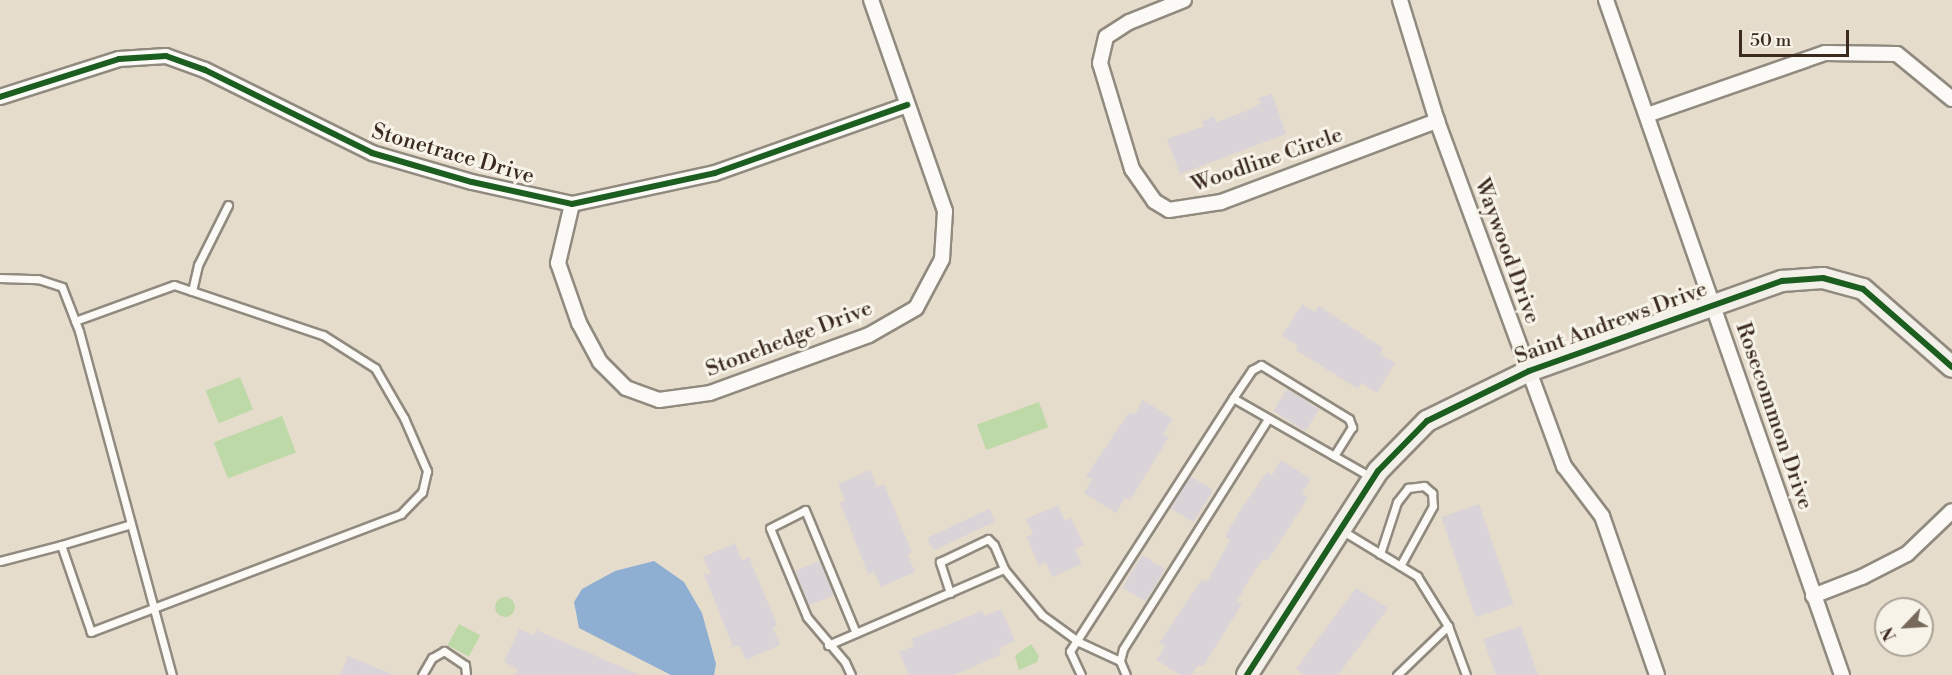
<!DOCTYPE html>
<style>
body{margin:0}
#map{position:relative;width:1952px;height:675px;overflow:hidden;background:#e6dccc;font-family:"Libre Bodoni",serif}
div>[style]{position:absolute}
.green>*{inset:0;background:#bdd9a7;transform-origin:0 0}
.round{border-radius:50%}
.water>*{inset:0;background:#8eafd2}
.building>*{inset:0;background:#dad4d8;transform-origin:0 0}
.roads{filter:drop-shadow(2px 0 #918a7f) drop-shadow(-2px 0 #918a7f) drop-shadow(0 2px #918a7f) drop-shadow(0 -2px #918a7f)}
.lane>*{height:7px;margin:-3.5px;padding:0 3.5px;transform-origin:3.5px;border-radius:3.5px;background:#fbfaf7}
.street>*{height:14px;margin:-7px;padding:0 7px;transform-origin:7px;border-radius:7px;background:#fbfaf7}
.secondary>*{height:20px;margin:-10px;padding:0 10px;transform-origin:10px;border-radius:10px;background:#f3f0e9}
.cycleway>*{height:6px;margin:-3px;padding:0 3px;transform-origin:3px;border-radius:3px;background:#1b5e20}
span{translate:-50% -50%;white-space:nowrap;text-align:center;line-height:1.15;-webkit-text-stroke:6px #f7f3e8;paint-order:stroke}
.street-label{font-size:22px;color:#3b2a1e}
.north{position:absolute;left:1874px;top:597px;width:60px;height:60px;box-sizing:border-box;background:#f7f3e8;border:2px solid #aca397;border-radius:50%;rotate:245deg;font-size:16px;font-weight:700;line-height:24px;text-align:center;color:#3b2a1e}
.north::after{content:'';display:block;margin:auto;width:21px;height:27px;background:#77685b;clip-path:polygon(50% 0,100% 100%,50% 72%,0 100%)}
.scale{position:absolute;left:1739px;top:30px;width:110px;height:27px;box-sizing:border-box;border:3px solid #3b2a1e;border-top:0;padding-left:8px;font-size:18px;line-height:21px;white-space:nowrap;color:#3b2a1e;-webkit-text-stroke:4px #f7f3e8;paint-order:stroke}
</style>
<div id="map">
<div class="green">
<div style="left:240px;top:377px;width:35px;height:37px;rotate:68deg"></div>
<div style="left:1039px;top:402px;width:27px;height:66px;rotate:70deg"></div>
<div style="left:282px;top:416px;width:39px;height:73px;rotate:69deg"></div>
<div class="round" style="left:495px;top:597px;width:20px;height:20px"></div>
<div style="left:459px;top:624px;width:24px;height:24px;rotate:28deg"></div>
<div style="clip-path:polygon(1031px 644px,1039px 656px,1037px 662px,1019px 670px,1015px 656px)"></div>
</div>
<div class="water">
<div style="clip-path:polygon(654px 561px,684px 582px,702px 613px,716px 664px,714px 675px,671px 675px,579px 628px,574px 602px,582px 589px,615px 571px)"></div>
</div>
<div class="building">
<div style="clip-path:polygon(1272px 94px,1286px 134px,1180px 174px,1167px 139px,1204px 126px,1202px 121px,1214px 116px,1216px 122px,1249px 110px,1261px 103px,1259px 98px)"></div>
<div style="clip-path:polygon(1302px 304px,1315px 312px,1319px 306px,1383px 348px,1380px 354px,1395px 363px,1377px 393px,1362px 383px,1358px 389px,1296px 350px,1297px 345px,1282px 336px)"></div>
<div style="left:1287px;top:389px;width:38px;height:26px;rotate:32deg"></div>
<div style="clip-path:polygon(1143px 400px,1173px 419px,1163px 434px,1169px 437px,1130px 500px,1125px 498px,1116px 513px,1084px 493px,1092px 479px,1086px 476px,1129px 412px,1134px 415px)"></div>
<div style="clip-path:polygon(1281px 460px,1311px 479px,1302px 494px,1308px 498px,1268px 560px,1263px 559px,1253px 573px,1237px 601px,1242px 604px,1203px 667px,1198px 665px,1192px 675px,1180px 675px,1157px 660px,1165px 646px,1159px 643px,1202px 579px,1207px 582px,1230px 540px,1225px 536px,1241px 509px,1267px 472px,1272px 475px)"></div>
<div style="clip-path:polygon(870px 470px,877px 487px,884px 484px,912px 552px,908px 555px,915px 572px,881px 587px,874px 572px,868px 574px,840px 503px,845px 500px,838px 484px)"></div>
<div style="left:1190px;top:476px;width:27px;height:38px;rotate:31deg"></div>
<div style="left:1479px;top:504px;width:106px;height:40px;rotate:71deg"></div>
<div style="clip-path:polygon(1058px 505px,1065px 521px,1071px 518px,1084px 545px,1075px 549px,1082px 564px,1052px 577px,1046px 563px,1039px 566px,1026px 537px,1033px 534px,1026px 519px)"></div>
<div style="left:989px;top:509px;width:14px;height:68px;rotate:65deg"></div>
<div style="clip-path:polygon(735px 543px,742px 560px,749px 557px,777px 625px,773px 628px,780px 645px,746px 660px,739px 645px,733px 647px,703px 572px,711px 575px,703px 557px)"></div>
<div style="left:1142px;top:555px;width:27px;height:38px;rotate:31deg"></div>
<div style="left:820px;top:561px;width:37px;height:27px;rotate:68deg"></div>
<div style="clip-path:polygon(1356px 588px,1388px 608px,1338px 675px,1305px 675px,1296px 669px)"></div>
<div style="clip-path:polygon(1001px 609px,1015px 641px,999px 648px,1001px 655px,954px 675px,909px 675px,899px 652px,914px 646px,911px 639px,982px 611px,985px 616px)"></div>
<div style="clip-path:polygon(1521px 626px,1538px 675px,1496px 675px,1483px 639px)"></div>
<div style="clip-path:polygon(519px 629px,534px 635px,536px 630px,640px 675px,515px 675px,518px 669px,504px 662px)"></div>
<div style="clip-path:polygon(348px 656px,394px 675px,340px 675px)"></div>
</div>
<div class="roads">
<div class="lane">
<div style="left:0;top:278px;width:38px;rotate:2deg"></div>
<div style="left:38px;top:279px;width:25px;rotate:18deg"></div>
<div style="left:62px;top:287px;width:47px;rotate:68.9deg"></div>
<div style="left:79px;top:331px;width:356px;rotate:74.9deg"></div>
<div style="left:192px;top:291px;width:27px;rotate:-77deg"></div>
<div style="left:198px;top:265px;width:67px;rotate:-63.4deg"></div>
<div style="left:75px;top:321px;width:105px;rotate:-20deg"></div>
<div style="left:174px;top:285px;width:157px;rotate:18.6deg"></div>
<div style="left:323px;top:335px;width:62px;rotate:32.4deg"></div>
<div style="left:375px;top:368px;width:58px;rotate:59.9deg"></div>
<div style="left:404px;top:418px;width:58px;rotate:66.5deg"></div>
<div style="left:427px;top:471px;width:22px;rotate:103deg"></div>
<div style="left:422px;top:492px;width:30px;rotate:134deg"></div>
<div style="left:401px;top:514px;width:332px;rotate:159.2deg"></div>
<div style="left:91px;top:632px;width:92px;rotate:-109deg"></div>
<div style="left:61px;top:545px;width:73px;rotate:-16.7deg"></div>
<div style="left:1233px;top:398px;width:34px;rotate:-56deg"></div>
<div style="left:1252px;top:370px;width:10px;rotate:-29deg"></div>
<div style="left:1261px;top:365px;width:103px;rotate:31.5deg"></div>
<div style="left:1349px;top:419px;width:9px;rotate:69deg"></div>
<div style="left:1352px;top:427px;width:34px;rotate:122deg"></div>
<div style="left:1343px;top:531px;width:87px;rotate:31.3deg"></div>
<div style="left:1417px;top:576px;width:59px;rotate:58.2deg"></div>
<div style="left:1448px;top:626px;width:52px;rotate:69.8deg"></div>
<div style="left:1380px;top:554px;width:55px;rotate:-71.9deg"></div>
<div style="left:1397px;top:502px;width:18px;rotate:-52deg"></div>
<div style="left:1408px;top:488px;width:16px;rotate:-7deg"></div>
<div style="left:1424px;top:486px;width:11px;rotate:41deg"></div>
<div style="left:1432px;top:493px;width:13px;rotate:86deg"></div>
<div style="left:1433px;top:506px;width:68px;rotate:118.8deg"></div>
<div style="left:0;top:561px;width:63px;rotate:-14.7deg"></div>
<div style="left:950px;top:593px;width:33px;rotate:-108deg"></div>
<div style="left:940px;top:562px;width:53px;rotate:-25.6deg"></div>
<div style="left:988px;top:539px;width:8px;rotate:45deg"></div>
<div style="left:994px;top:545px;width:26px;rotate:67deg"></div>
<div style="left:828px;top:645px;width:192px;rotate:-23.4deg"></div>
<div style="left:1004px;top:569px;width:60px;rotate:50.4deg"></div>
<div style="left:1042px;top:615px;width:46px;rotate:36.1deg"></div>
<div style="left:1079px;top:642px;width:45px;rotate:24.9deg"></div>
<div style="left:1120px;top:661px;width:15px;rotate:67deg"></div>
<div style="left:1120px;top:661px;width:12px;rotate:-76deg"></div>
<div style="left:1123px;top:649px;width:272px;rotate:-57.8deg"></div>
<div style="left:422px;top:675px;width:20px;rotate:-60deg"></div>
<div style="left:432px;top:658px;width:14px;rotate:-30deg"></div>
<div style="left:444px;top:651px;width:25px;rotate:34deg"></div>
<div style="left:465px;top:665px;width:10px;rotate:84deg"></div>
<div style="left:851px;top:675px;width:14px;rotate:-115deg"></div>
<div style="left:845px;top:662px;width:59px;rotate:-130.2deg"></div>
<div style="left:807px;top:617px;width:96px;rotate:-112.6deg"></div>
<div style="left:770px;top:528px;width:39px;rotate:-27deg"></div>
<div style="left:805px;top:510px;width:133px;rotate:67.5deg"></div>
<div style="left:1081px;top:675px;width:26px;rotate:-115deg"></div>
<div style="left:1070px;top:651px;width:301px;rotate:-57.2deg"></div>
<div style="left:1233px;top:398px;width:159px;rotate:29.8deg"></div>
<div style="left:1397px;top:675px;width:71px;rotate:-43.9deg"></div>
</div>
<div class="street">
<div style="left:1184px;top:0;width:59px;rotate:158.2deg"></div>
<div style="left:1129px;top:22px;width:27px;rotate:147deg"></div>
<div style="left:1106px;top:37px;width:27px;rotate:103deg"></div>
<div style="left:1100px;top:63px;width:111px;rotate:73.2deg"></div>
<div style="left:1132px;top:169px;width:39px;rotate:55deg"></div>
<div style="left:1154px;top:201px;width:17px;rotate:31deg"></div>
<div style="left:1169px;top:210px;width:53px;rotate:-8.7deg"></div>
<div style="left:1221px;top:202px;width:231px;rotate:-20.6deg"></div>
<div style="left:1400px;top:0;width:127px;rotate:73deg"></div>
<div style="left:1437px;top:121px;width:368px;rotate:69.8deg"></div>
<div style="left:1564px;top:466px;width:63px;rotate:52.8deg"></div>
<div style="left:1602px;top:516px;width:168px;rotate:70.9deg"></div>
<div style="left:1606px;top:0;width:715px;rotate:70.73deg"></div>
<div style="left:0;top:97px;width:125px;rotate:-17.7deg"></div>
<div style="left:119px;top:59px;width:47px;rotate:-3.7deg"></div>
<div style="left:166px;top:56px;width:41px;rotate:19.7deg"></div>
<div style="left:205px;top:70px;width:186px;rotate:26.4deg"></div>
<div style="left:372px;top:153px;width:104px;rotate:16.2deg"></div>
<div style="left:472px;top:182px;width:102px;rotate:12.4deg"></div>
<div style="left:572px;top:204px;width:146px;rotate:-12.2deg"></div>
<div style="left:715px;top:173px;width:204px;rotate:-19.5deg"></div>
<div style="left:1647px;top:115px;width:188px;rotate:-19.2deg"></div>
<div style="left:1825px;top:53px;width:72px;rotate:0.8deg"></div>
<div style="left:1897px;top:54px;width:71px;rotate:39.3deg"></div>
<div style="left:572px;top:204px;width:61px;rotate:103.3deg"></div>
<div style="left:558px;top:263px;width:64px;rotate:70.7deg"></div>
<div style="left:579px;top:323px;width:44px;rotate:61.7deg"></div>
<div style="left:600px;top:362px;width:37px;rotate:45deg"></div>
<div style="left:626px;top:388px;width:35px;rotate:20deg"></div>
<div style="left:659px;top:400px;width:51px;rotate:-7.8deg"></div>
<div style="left:710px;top:393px;width:169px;rotate:-20deg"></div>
<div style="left:869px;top:335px;width:54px;rotate:-29.9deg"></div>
<div style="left:916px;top:308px;width:55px;rotate:-62deg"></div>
<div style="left:942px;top:259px;width:48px;rotate:-86.4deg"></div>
<div style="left:945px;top:211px;width:224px;rotate:-109.3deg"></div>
<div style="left:1813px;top:596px;width:53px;rotate:-21.2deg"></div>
<div style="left:1862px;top:577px;width:51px;rotate:-27.1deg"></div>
<div style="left:1907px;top:554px;width:62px;rotate:-43.7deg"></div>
</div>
<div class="secondary">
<div style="left:1247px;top:675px;width:242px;rotate:-57.3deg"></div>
<div style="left:1378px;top:471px;width:70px;rotate:-45.6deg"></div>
<div style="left:1427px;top:421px;width:114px;rotate:-26.1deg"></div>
<div style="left:1529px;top:371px;width:269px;rotate:-19.6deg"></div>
<div style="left:1782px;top:281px;width:41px;rotate:-4.2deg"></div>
<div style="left:1823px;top:278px;width:41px;rotate:15.4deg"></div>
<div style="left:1863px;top:289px;width:118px;rotate:41.2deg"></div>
</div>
</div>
<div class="cycleway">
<div style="left:0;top:97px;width:125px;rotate:-17.7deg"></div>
<div style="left:119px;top:59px;width:47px;rotate:-3.7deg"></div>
<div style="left:166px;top:56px;width:41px;rotate:19.7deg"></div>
<div style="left:205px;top:70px;width:186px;rotate:26.4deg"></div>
<div style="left:372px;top:153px;width:104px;rotate:16.2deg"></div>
<div style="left:472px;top:182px;width:102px;rotate:12.4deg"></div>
<div style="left:572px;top:204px;width:146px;rotate:-12.2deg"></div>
<div style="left:715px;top:173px;width:204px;rotate:-19.5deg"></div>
<div style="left:1247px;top:675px;width:242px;rotate:-57.3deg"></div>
<div style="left:1378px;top:471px;width:70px;rotate:-45.6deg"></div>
<div style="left:1427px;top:421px;width:114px;rotate:-26.1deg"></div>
<div style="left:1529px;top:371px;width:269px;rotate:-19.6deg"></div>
<div style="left:1782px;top:281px;width:41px;rotate:-4.2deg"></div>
<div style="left:1823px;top:278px;width:41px;rotate:15.4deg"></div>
<div style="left:1863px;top:289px;width:118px;rotate:41.2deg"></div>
</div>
<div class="street-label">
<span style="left:453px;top:154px;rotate:16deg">Stonetrace Drive</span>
<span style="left:1267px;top:160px;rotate:-19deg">Woodline Circle</span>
<span style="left:1507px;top:251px;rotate:70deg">Waywood Drive</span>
<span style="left:1611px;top:323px;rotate:-20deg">Saint Andrews Drive</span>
<span style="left:789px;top:339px;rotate:-21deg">Stonehedge Drive</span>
<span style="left:1774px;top:416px;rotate:71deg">Rosecommon Drive</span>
</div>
<div class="north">N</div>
<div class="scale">50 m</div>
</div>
